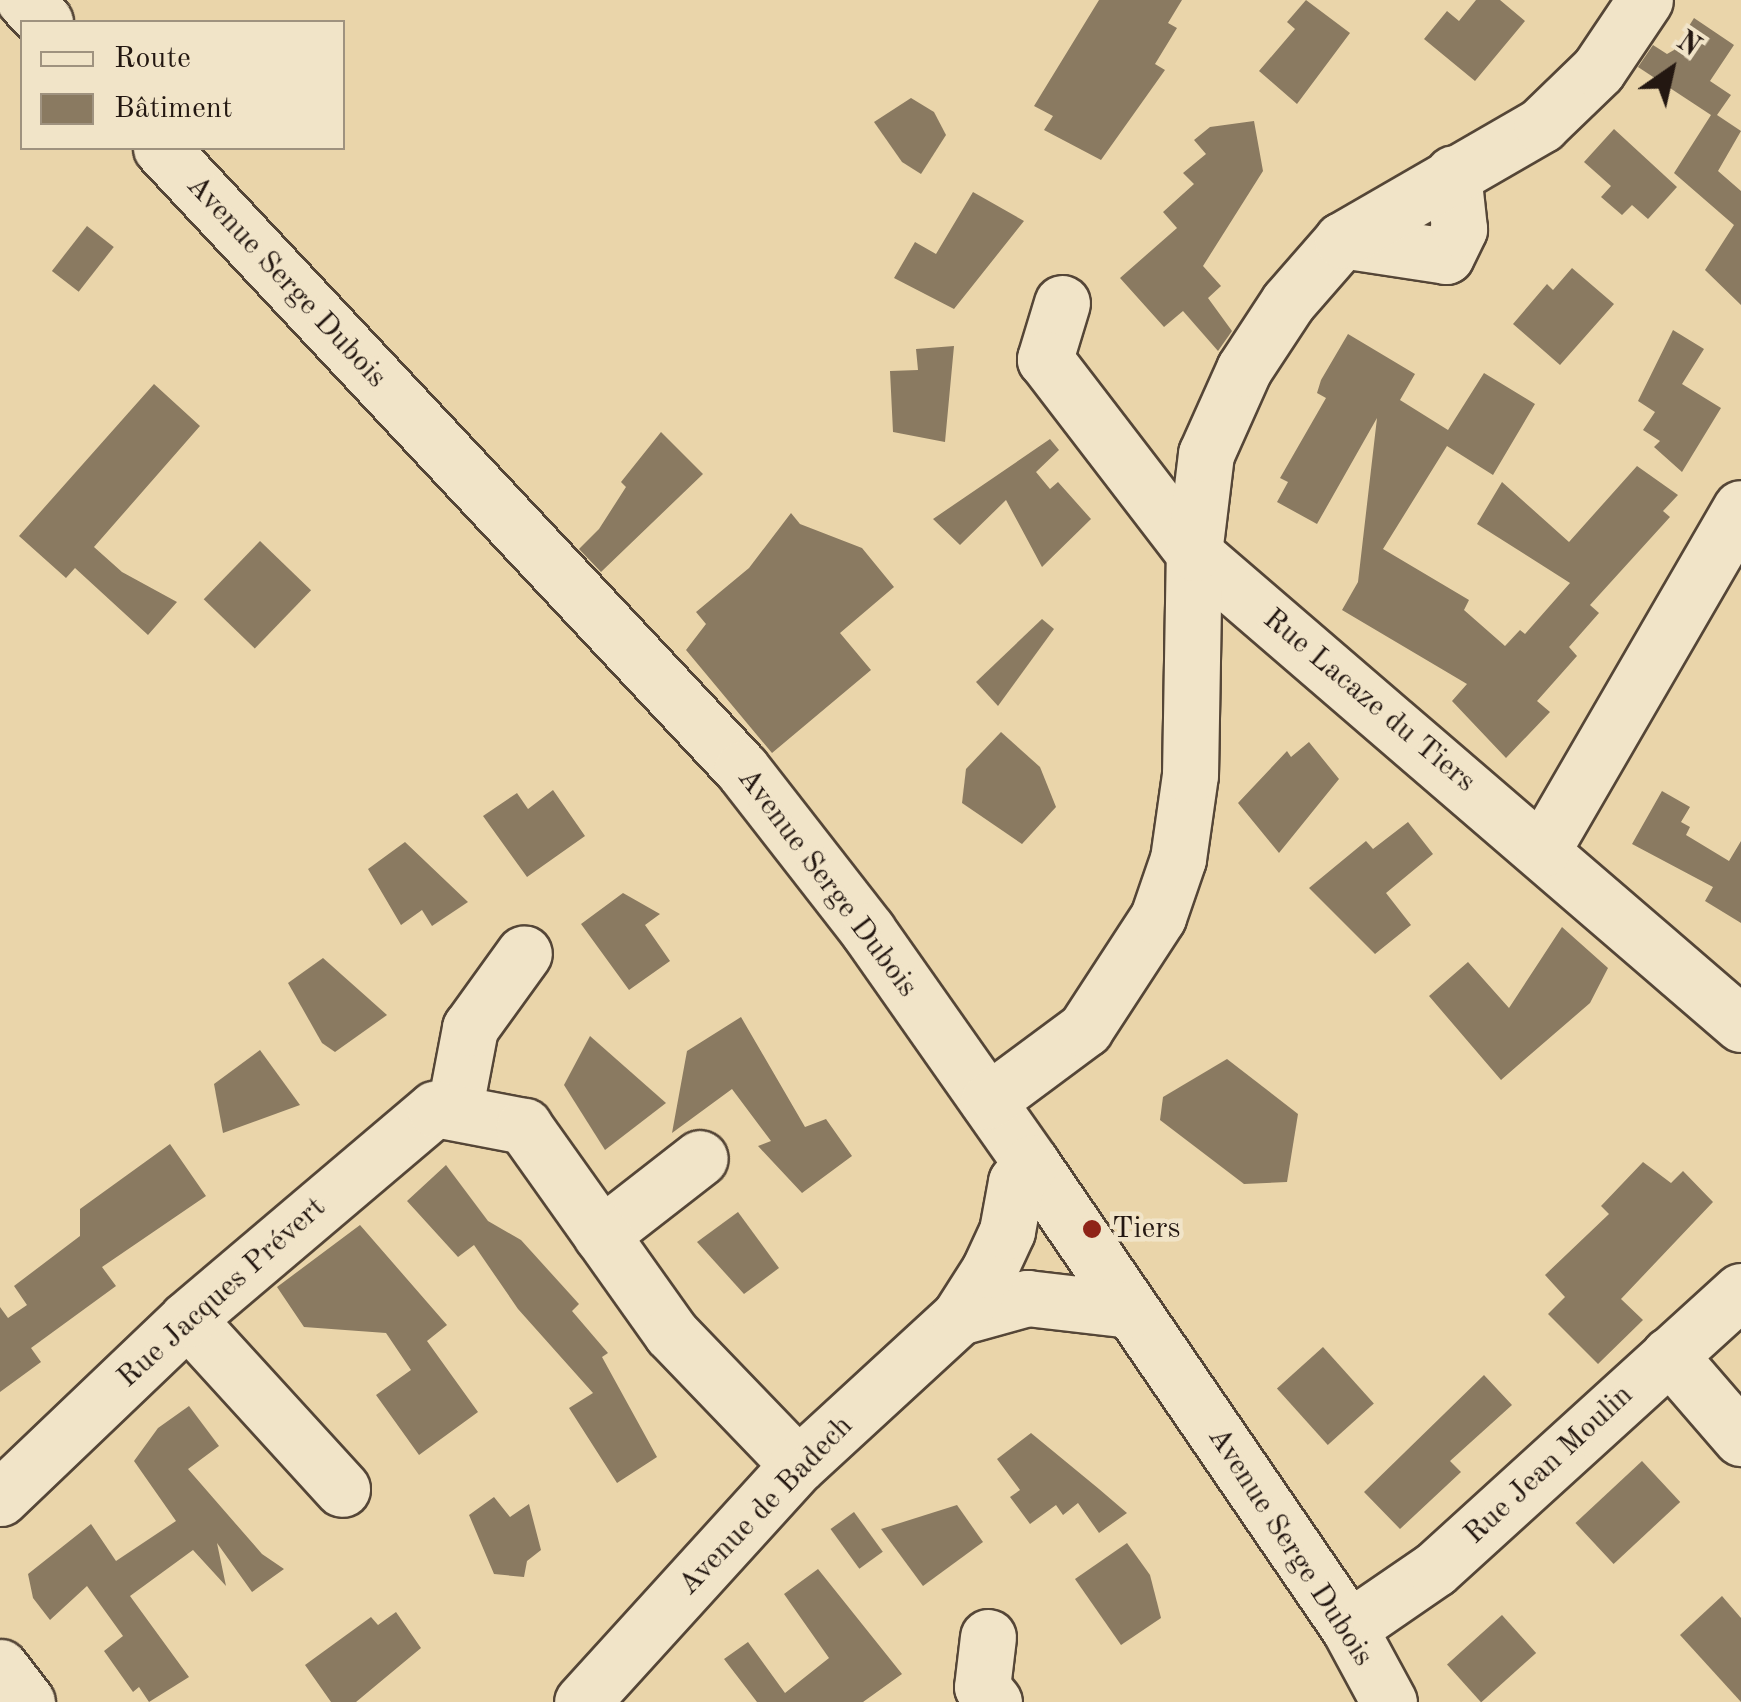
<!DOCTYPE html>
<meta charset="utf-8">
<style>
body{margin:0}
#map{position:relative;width:1741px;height:1702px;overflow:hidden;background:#ead5aa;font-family:"Old Standard TT",serif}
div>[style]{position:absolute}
.building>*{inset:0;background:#8a7a61;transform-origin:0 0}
.roads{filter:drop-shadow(2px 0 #554637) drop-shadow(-2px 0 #554637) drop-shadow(0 2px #554637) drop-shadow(0 -2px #554637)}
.minor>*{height:55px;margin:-27.5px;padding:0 27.5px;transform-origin:27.5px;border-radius:27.5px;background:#f1e4c8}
.dots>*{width:28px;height:28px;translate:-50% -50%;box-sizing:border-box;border:5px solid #f1e4c8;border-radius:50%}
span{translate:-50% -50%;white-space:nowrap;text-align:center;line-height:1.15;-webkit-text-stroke:9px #f1e4c8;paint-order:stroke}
.street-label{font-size:30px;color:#231711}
.poi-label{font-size:30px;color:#231711}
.left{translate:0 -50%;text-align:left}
.legend{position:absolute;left:20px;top:20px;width:325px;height:130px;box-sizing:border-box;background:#f1e4c8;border:2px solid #9f927f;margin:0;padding:12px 18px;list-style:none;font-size:30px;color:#231711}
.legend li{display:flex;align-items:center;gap:20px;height:50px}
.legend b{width:50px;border:2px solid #9f927f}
.north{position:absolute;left:1621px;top:20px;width:100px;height:100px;-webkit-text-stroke:8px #f1e4c8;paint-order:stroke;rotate:34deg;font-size:28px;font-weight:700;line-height:40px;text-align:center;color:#231711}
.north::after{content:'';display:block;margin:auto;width:35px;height:45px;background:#231711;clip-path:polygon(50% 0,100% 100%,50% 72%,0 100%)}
</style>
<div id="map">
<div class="building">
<div style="clip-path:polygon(1099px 0,1182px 0,1168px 23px,1177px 28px,1155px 64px,1165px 70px,1101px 160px,1044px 130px,1053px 116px,1034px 106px)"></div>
<div style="clip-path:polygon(1306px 0,1350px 33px,1297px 104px,1259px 71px,1295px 29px,1287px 22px)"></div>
<div style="clip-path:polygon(1476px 0,1500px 0,1525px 21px,1475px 81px,1424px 39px,1447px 11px,1459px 21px)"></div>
<div style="clip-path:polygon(1694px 18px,1734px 45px,1710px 81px,1731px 95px,1717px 115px,1741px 131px,1718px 171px,1741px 191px,1741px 305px,1705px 270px,1734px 225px,1674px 173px,1711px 115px,1638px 67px,1653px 45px,1667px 54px,1674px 50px)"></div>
<div style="clip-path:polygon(911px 98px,934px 112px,946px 135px,921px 174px,902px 162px,874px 122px)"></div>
<div style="clip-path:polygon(1254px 121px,1263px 171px,1203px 266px,1221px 286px,1208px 298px,1232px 331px,1218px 351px,1183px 311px,1164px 327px,1120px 278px,1177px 228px,1163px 212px,1194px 184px,1183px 173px,1206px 154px,1194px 140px,1210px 127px)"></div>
<div style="clip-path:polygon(1614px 129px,1677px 187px,1648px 219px,1632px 205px,1622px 215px,1601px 197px,1611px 186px,1584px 162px)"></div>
<div style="clip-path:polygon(973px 192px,1024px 221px,954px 309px,894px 278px,915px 242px,936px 254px)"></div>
<div style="left:87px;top:226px;width:34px;height:57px;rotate:38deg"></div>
<div style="clip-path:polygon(1572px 268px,1614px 304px,1560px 365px,1513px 324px,1547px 284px,1553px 290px)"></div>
<div style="clip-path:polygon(1673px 330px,1704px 349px,1682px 384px,1721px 408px,1682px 472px,1654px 447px,1660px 441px,1643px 430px,1655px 412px,1638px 401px)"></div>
<div style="clip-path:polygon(1348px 334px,1415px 374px,1400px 400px,1448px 430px,1484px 373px,1535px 404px,1493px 475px,1447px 446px,1383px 549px,1469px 600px,1464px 610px,1505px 646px,1520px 630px,1525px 634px,1570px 583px,1477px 524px,1502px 482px,1569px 542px,1637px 466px,1678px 495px,1663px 511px,1670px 517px,1590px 605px,1599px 613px,1569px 647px,1577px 656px,1537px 701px,1550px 712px,1506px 758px,1452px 701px,1467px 684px,1342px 610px,1358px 582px,1377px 418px,1317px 524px,1277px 502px,1288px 482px,1280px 478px,1326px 398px,1317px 393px,1321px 380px)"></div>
<div style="clip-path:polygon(954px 346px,945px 442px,893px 432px,890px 371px,918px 370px,916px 349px)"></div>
<div style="clip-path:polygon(154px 384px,200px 426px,94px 547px,122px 572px,177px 602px,148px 635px,75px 568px,66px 578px,19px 536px)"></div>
<div style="clip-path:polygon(661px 432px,703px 474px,601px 572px,579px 549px,599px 529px,626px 487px,621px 482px)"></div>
<div style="clip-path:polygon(1050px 439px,1059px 450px,1036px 472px,1050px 489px,1058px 482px,1091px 519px,1042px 567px,1006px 500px,960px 545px,933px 519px)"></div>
<div style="clip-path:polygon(791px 513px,800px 524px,862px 548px,894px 587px,840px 633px,871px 670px,772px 753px,686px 650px,706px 624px,696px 612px,749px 568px)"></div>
<div style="left:260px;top:541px;width:71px;height:81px;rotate:44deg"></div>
<div style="clip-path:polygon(1042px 619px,1054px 629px,998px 706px,976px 682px)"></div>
<div style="clip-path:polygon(1001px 732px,1040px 767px,1056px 807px,1022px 844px,962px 803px,966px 769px)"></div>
<div style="clip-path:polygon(1309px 742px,1339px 779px,1279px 853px,1238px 803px,1287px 751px,1291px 757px)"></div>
<div style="clip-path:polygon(553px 790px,585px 836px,527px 877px,483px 816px,517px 793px,528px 809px)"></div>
<div style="clip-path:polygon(1662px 791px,1690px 807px,1681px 822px,1690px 827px,1686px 835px,1729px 861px,1741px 841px,1741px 923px,1705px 901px,1713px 887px,1632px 844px)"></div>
<div style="clip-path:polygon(1408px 822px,1433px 854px,1386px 893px,1411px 925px,1375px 954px,1309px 888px,1366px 841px,1373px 849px)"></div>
<div style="clip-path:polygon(405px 842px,468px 902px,432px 926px,422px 910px,401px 925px,368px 869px)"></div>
<div style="clip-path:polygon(623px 893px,660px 914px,645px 925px,670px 961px,629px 990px,581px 924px)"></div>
<div style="clip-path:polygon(1562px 927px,1608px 968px,1590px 1003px,1501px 1080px,1429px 996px,1468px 962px,1509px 1008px)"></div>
<div style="clip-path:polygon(323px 958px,387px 1015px,335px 1052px,322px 1043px,288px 983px)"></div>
<div style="clip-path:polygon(741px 1017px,805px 1127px,826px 1119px,852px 1156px,802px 1193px,758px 1146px,771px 1141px,732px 1089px,672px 1133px,687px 1051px)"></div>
<div style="clip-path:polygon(590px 1036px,666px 1103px,605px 1150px,564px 1085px)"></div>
<div style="clip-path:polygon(260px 1050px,300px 1105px,223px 1133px,214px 1084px)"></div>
<div style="clip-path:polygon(1227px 1059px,1298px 1114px,1287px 1182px,1244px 1184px,1160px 1120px,1163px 1097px)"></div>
<div style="clip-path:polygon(170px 1144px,206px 1196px,102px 1267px,116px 1286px,31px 1348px,41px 1362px,0 1392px,0 1307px,8px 1318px,27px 1305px,14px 1286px,80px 1236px,80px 1209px)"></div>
<div style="clip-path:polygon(1643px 1162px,1671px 1183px,1683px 1171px,1713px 1202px,1621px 1299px,1643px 1320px,1598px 1364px,1548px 1314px,1565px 1297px,1545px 1275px,1609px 1214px,1601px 1206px)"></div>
<div style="clip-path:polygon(446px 1165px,488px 1221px,521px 1240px,579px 1304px,572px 1311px,608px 1353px,602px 1357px,657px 1457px,617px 1483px,569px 1408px,593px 1393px,518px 1309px,474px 1245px,458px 1257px,407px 1201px)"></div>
<div style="clip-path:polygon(738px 1212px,779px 1268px,744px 1294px,697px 1242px)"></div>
<div style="clip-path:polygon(360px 1225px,447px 1325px,427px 1341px,478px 1412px,419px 1455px,376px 1395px,411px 1370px,386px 1333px,304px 1327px,277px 1287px)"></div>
<div style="left:1323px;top:1347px;width:76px;height:62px;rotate:48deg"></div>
<div style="clip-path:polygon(1484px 1375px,1512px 1405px,1450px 1461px,1461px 1472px,1400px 1529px,1364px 1492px)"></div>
<div style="clip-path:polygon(189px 1406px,219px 1446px,188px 1469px,262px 1554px,284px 1569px,252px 1592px,217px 1543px,226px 1586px,193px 1550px,130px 1596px,189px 1677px,149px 1702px,139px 1687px,133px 1692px,104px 1651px,123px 1636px,87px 1586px,50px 1620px,33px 1598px,28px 1574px,91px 1524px,116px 1561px,176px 1521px,134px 1461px,158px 1428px)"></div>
<div style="clip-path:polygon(1031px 1433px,1099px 1489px,1127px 1513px,1099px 1533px,1078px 1503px,1063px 1515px,1056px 1505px,1030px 1524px,1010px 1497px,1020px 1490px,997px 1459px)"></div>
<div style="left:1642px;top:1461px;width:56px;height:91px;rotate:47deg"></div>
<div style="clip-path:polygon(494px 1497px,510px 1517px,529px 1504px,541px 1550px,527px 1561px,524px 1577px,494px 1574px,469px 1515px)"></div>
<div style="clip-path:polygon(957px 1505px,983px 1542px,923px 1586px,881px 1529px)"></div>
<div style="left:854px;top:1512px;width:49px;height:29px;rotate:54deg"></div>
<div style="clip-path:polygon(1127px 1543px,1150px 1575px,1161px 1618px,1121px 1645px,1075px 1579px)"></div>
<div style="clip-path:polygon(818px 1569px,902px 1674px,863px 1702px,757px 1702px,724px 1659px,748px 1642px,785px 1693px,829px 1658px,784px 1594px)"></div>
<div style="clip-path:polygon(1722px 1596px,1741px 1618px,1741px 1702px,1680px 1635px)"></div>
<div style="clip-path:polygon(396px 1612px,421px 1648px,356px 1702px,331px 1702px,305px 1665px,371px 1617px,378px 1625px)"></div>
<div style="left:1502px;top:1615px;width:51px;height:74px;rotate:48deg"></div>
</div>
<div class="roads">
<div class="minor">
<div style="left:24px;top:0;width:30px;rotate:46deg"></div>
<div style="left:161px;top:148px;width:850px;rotate:46.91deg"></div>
<div style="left:742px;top:769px;width:205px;rotate:52.1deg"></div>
<div style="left:868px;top:931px;width:284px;rotate:54.9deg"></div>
<div style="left:1031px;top:1163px;width:563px;rotate:55.63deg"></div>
<div style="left:1349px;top:1628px;width:84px;rotate:61.6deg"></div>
<div style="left:1342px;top:240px;width:105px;rotate:8.7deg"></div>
<div style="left:1446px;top:256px;width:30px;rotate:-64deg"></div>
<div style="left:1459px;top:229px;width:56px;rotate:-96.1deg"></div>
<div style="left:1062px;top:303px;width:59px;rotate:106.9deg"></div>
<div style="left:1045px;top:359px;width:245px;rotate:52.5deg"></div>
<div style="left:1194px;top:553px;width:722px;rotate:40.73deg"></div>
<div style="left:1543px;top:849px;width:394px;rotate:-59.9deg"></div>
<div style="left:988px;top:1101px;width:121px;rotate:-36.6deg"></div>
<div style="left:1085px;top:1029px;width:134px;rotate:-56.9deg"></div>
<div style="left:1158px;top:917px;width:61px;rotate:-71deg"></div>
<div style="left:1178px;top:859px;width:85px;rotate:-81.9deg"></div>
<div style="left:1190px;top:775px;width:222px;rotate:-89deg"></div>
<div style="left:1194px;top:553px;width:100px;rotate:-83.1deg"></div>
<div style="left:1206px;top:454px;width:93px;rotate:-65.9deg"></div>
<div style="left:1244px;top:369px;width:80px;rotate:-56.7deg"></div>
<div style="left:1288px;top:302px;width:82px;rotate:-48.9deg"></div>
<div style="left:1342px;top:240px;width:230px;rotate:-30deg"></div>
<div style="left:1541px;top:125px;width:79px;rotate:-44deg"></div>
<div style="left:1598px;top:70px;width:84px;rotate:-56.1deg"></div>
<div style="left:454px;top:1112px;width:86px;rotate:-79.2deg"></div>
<div style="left:470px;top:1028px;width:92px;rotate:-54.2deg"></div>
<div style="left:601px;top:1235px;width:125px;rotate:-37.9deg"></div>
<div style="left:959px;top:1317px;width:71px;rotate:-15.6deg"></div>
<div style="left:1027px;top:1298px;width:104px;rotate:6.6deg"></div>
<div style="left:187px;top:1319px;width:230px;rotate:47.6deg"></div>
<div style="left:1669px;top:1355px;width:110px;rotate:49.1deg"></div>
<div style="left:0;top:1498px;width:259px;rotate:-43.7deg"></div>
<div style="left:187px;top:1319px;width:325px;rotate:-40.3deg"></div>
<div style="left:435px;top:1109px;width:91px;rotate:10.8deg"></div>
<div style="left:524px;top:1126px;width:254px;rotate:54.6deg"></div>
<div style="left:671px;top:1333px;width:183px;rotate:46.1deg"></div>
<div style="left:1349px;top:1628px;width:104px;rotate:-34.5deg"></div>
<div style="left:1435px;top:1569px;width:413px;rotate:-42.3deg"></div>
<div style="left:988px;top:1637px;width:50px;rotate:96.8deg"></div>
<div style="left:982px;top:1687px;width:19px;rotate:51deg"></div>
<div style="left:0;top:1667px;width:44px;rotate:52.4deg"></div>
<div style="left:582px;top:1702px;width:321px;rotate:-47.7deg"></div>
<div style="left:798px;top:1465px;width:219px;rotate:-42.6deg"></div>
<div style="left:959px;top:1317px;width:56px;rotate:-57.4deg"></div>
<div style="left:989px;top:1270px;width:43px;rotate:-65.2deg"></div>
<div style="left:1007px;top:1231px;width:50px;rotate:-79.6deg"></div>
<div style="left:1016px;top:1182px;width:24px;rotate:-52deg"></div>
</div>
</div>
<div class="dots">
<div style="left:1092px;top:1229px;background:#8f2418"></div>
</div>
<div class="street-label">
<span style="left:286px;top:282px;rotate:47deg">Avenue Serge Dubois</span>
<span style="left:1369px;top:701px;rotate:40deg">Rue Lacaze du Tiers</span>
<span style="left:827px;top:883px;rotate:53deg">Avenue Serge Dubois</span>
<span style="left:222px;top:1293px;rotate:-42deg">Rue Jacques Prévert</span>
<span style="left:1549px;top:1465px;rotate:-43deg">Rue Jean Moulin</span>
<span style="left:766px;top:1506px;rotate:-46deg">Avenue de Badech</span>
<span style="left:1290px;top:1547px;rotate:57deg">Avenue Serge Dubois</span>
</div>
<div class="poi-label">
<span class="left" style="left:1112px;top:1229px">Tiers</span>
</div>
<ul class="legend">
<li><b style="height:12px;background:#f1e4c8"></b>Route</li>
<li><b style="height:28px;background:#8a7a61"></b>Bâtiment</li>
</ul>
<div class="north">N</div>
</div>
